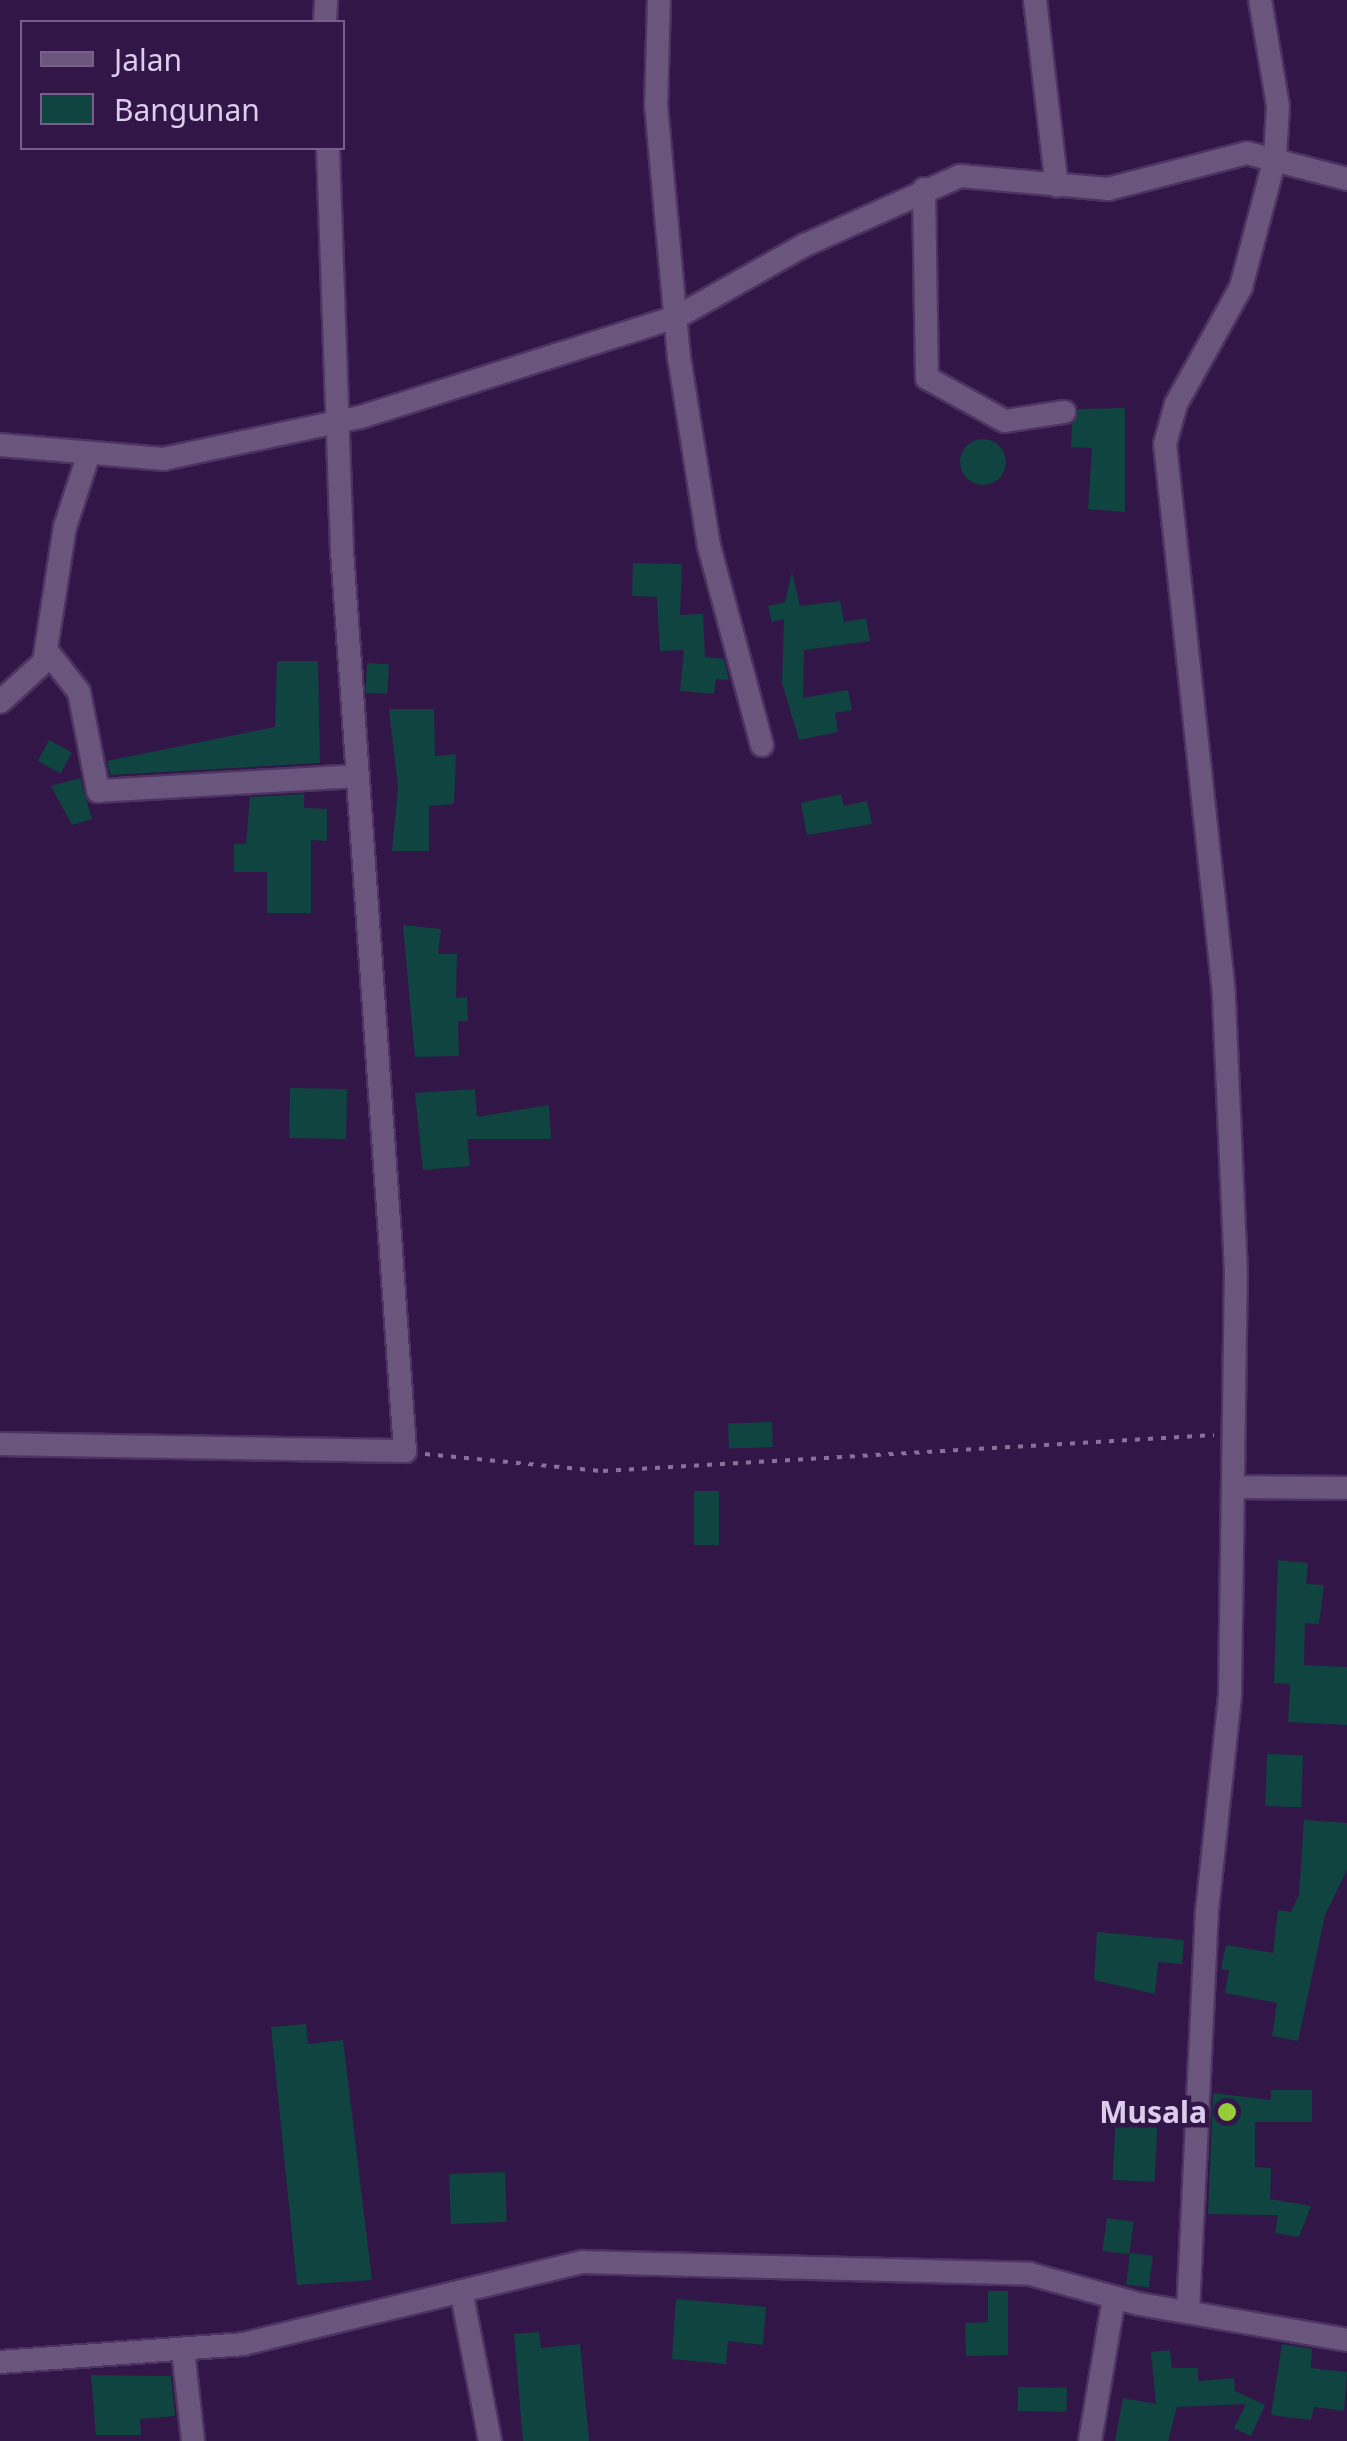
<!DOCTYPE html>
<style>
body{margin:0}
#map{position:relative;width:1347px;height:2441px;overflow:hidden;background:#321647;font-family:"Noto Sans",sans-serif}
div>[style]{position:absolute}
.building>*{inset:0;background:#0f4440;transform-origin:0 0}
.round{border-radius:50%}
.path>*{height:4px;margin-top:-2px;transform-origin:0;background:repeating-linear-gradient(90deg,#88729a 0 5px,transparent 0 13px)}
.roads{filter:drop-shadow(2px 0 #4d3361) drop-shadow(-2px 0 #4d3361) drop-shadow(0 2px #4d3361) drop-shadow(0 -2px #4d3361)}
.minor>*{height:22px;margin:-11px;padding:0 11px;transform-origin:11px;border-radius:11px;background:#6a557d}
.dots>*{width:28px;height:28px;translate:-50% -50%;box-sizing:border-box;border:5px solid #321647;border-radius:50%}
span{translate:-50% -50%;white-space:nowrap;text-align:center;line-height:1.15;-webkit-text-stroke:9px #321647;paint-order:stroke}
.poi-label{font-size:30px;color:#ddcdec;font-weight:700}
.right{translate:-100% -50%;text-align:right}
.legend{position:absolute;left:20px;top:20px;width:325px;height:130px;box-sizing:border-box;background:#321647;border:2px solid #765f89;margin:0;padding:12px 18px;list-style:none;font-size:30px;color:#ddcdec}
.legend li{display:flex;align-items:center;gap:20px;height:50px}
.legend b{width:50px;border:2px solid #765f89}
</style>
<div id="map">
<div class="building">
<div style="clip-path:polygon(1125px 408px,1125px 512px,1088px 509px,1092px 448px,1071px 447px,1072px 424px,1079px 409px)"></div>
<div class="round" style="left:960px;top:439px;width:46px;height:46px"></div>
<div style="clip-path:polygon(633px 563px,682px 564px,680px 615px,703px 614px,705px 657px,724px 659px,729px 680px,716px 679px,714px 694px,680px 691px,684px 650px,660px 651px,657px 597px,632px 596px)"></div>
<div style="clip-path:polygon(792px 572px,800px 606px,840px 601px,844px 622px,866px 618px,870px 641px,804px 650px,803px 698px,848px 690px,852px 710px,835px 713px,838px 732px,799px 740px,782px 683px,784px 619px,772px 622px,768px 606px,785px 602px)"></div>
<div style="clip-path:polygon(277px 661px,318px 661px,320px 763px,110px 775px,107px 761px,275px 727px)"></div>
<div style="left:367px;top:663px;width:22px;height:30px;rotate:3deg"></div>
<div style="clip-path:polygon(389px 709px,434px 709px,435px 756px,456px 754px,454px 804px,429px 806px,429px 851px,392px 851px,398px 787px)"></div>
<div style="left:49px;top:740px;width:26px;height:24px;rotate:28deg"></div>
<div style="clip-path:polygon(80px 778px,92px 819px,72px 825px,51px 786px)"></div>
<div style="clip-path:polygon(304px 794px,304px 808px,327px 809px,327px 841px,311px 840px,311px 913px,267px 913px,267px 872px,234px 872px,234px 844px,246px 844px,250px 797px)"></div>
<div style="clip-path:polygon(841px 794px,844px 806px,867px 801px,872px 824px,807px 835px,801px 803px)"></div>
<div style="clip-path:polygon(403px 925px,441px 929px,438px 954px,457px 954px,456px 998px,467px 997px,468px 1021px,458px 1021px,459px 1056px,415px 1057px)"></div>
<div style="left:290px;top:1088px;width:57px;height:50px;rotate:1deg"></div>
<div style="clip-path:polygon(475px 1089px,477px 1117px,549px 1105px,551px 1139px,467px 1139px,470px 1166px,423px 1170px,415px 1093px)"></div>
<div style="left:772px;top:1422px;width:25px;height:44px;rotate:88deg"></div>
<div style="left:694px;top:1491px;width:25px;height:54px"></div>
<div style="clip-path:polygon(1278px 1560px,1308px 1563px,1306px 1584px,1324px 1585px,1319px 1624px,1305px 1623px,1304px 1665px,1347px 1667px,1347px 1725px,1288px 1722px,1290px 1684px,1274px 1683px)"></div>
<div style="left:1267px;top:1754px;width:36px;height:52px;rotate:2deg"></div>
<div style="clip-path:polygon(1304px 1820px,1347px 1823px,1347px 1870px,1325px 1915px,1298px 2041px,1272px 2036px,1277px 2003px,1225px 1993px,1229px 1970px,1221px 1969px,1226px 1945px,1273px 1953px,1278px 1910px,1291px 1912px,1299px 1895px)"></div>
<div style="clip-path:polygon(1097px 1932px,1184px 1940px,1182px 1964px,1158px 1962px,1155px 1994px,1094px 1980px)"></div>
<div style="clip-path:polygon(306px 2024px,308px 2044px,343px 2040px,372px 2280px,297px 2285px,271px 2027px)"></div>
<div style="clip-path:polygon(1271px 2090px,1312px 2090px,1312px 2122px,1255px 2122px,1255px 2167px,1271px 2168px,1270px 2199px,1311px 2206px,1299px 2237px,1275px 2233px,1278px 2215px,1208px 2214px,1213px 2093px,1271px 2100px)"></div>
<div style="left:1116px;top:2114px;width:42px;height:66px;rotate:3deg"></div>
<div style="left:505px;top:2172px;width:50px;height:56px;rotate:88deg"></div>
<div style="left:1107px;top:2218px;width:27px;height:33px;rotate:8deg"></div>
<div style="left:1130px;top:2253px;width:23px;height:32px;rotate:7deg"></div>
<div style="clip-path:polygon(988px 2291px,1008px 2291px,1008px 2355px,966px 2356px,965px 2323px,988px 2322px)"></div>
<div style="clip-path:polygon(676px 2299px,766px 2307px,763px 2345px,728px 2341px,726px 2364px,672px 2359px)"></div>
<div style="clip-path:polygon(539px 2332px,541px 2348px,580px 2344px,589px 2441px,523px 2441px,514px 2334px)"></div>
<div style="clip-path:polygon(1282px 2344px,1312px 2349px,1311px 2368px,1347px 2372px,1344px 2411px,1314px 2407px,1311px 2420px,1271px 2415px)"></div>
<div style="clip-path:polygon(1170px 2350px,1172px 2368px,1198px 2368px,1198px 2381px,1234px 2378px,1235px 2391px,1265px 2405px,1251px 2436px,1234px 2428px,1246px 2404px,1177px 2407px,1168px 2441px,1115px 2441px,1123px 2398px,1156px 2404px,1151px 2352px)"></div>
<div style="clip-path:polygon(91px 2375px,171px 2376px,175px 2416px,140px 2419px,141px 2435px,96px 2435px)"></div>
<div style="left:1018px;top:2387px;width:49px;height:24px;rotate:1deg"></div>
</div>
<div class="path">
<div style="left:425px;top:1454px;width:179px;rotate:5.5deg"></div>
<div style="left:603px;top:1471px;width:612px;rotate:-3.37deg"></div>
</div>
<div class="roads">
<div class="minor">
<div style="left:659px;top:0;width:105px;rotate:91.6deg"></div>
<div style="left:656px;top:105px;width:253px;rotate:84.8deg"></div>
<div style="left:679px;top:357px;width:191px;rotate:81deg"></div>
<div style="left:709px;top:546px;width:206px;rotate:75.1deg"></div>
<div style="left:1035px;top:0;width:187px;rotate:83.3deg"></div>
<div style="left:325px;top:22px;width:22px;rotate:-87deg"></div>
<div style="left:924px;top:189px;width:189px;rotate:89.1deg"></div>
<div style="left:927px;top:378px;width:89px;rotate:28.9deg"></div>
<div style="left:1005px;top:421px;width:60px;rotate:-8.7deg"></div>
<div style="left:0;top:445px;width:164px;rotate:4.9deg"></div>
<div style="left:163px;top:459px;width:202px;rotate:-12deg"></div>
<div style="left:361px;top:417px;width:331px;rotate:-17.6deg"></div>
<div style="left:677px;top:317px;width:147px;rotate:-29.4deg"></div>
<div style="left:805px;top:245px;width:170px;rotate:-24deg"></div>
<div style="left:960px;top:176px;width:149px;rotate:5deg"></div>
<div style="left:1108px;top:189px;width:144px;rotate:-14.5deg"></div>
<div style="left:1247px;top:153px;width:103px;rotate:14.6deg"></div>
<div style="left:47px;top:651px;width:52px;rotate:52deg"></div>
<div style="left:79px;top:692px;width:101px;rotate:79.1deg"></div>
<div style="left:98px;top:791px;width:259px;rotate:-3.3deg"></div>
<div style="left:0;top:702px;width:59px;rotate:-42.3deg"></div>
<div style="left:44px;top:662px;width:137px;rotate:-81.2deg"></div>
<div style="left:65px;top:527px;width:78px;rotate:-72deg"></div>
<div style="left:0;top:1444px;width:405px;rotate:1deg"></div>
<div style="left:405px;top:1451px;width:903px;rotate:-94deg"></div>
<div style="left:342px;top:550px;width:402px;rotate:-92deg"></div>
<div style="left:1235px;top:1487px;width:112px;rotate:0.5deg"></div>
<div style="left:462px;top:2295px;width:149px;rotate:79.1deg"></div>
<div style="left:1188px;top:2312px;width:401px;rotate:-87.3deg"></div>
<div style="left:1207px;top:1911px;width:218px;rotate:-83.9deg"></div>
<div style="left:1230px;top:1694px;width:420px;rotate:-89.2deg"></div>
<div style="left:1236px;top:1274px;width:280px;rotate:-92.5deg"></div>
<div style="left:1224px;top:994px;width:553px;rotate:-96.12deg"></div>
<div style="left:1165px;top:444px;width:41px;rotate:-74.6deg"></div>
<div style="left:1176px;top:404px;width:134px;rotate:-60.9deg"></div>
<div style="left:1241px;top:287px;width:133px;rotate:-75.2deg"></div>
<div style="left:1275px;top:158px;width:52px;rotate:-86.7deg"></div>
<div style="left:1278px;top:106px;width:108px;rotate:-99.6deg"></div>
<div style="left:183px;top:2350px;width:92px;rotate:83.7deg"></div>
<div style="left:0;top:2362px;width:244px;rotate:-4.2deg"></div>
<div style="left:243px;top:2344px;width:349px;rotate:-13.6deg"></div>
<div style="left:582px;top:2262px;width:448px;rotate:1.5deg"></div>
<div style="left:1030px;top:2274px;width:113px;rotate:15.4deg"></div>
<div style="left:1139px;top:2304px;width:211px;rotate:9.8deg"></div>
<div style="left:1090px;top:2441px;width:145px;rotate:-80.5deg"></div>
</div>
</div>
<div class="dots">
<div style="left:1227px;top:2112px;background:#96cc3a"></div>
</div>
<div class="poi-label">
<span class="right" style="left:1207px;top:2112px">Musala</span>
</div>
<ul class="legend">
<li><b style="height:12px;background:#6a557d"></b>Jalan</li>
<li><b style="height:28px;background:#0f4440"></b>Bangunan</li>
</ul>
</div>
